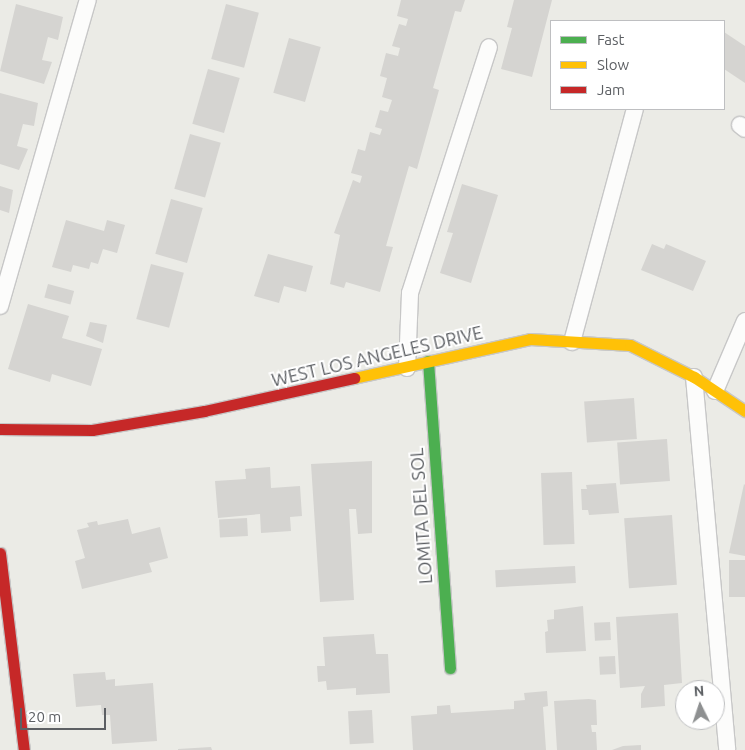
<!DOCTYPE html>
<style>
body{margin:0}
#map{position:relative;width:745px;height:750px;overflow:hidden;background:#ebebe6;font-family:Ubuntu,sans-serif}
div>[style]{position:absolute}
.building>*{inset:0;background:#d5d4d1;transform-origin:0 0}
.roads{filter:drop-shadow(1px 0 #c7c7c7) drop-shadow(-1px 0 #c7c7c7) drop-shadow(0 1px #c7c7c7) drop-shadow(0 -1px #c7c7c7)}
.lane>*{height:16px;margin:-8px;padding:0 8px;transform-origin:8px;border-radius:8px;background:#fcfcfb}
.fast>*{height:11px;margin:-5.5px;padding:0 5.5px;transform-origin:5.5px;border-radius:5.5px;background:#4caf50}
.slow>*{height:11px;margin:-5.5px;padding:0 5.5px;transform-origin:5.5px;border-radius:5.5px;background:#ffc107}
.jam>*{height:11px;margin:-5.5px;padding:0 5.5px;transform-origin:5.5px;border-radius:5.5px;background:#c62828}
span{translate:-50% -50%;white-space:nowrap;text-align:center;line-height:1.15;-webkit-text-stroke:4px #fff;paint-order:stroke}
.street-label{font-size:18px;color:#5c5f63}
.legend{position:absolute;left:550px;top:20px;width:175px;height:90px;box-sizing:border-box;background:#fff;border:1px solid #bebfc1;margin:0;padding:6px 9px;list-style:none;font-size:15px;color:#5c5f63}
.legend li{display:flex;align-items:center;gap:10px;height:25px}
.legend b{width:25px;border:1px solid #bebfc1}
.north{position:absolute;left:675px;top:680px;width:50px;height:50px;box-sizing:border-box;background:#fff;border:1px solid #bebfc1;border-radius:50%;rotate:356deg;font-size:14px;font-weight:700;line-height:20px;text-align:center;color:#5c5f63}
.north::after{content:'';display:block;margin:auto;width:18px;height:22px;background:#8e9091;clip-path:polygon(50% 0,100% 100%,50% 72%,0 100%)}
.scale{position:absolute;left:20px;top:708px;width:86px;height:22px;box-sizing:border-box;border:2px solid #5c5f63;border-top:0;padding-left:6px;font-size:15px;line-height:18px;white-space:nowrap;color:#5c5f63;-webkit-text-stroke:4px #fff;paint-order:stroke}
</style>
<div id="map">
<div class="building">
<div style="clip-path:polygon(401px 0,465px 0,461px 12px,455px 11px,433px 88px,439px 90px,417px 169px,409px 166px,386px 246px,393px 247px,380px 292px,346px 282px,344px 288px,330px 284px,340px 235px,334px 233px,353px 180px,360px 183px,362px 176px,351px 173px,358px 149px,365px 151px,370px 132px,380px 135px,382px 129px,375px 127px,380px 110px,388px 112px,392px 100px,382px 97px,387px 78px,380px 76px,386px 53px,398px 56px,400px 48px,392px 46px,399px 24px,406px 26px,408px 19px,397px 16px)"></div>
<div style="clip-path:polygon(514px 0,552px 0,532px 77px,501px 69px,512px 28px,507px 27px)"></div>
<div style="clip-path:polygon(16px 4px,63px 17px,58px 40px,48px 37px,42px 60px,52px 62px,44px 84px,0 71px)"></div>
<div style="left:226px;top:4px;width:34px;height:57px;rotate:15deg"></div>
<div style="clip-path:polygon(724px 32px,745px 46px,745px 83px,724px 69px)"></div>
<div style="left:289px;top:38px;width:33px;height:57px;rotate:16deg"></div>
<div style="left:208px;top:69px;width:33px;height:57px;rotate:16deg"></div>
<div style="clip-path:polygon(0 93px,38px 103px,34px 126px,23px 124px,17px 146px,28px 149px,19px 170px,0 164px)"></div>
<div style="left:190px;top:134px;width:32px;height:57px;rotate:16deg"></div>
<div style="clip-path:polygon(462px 184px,498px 195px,471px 283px,440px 273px,453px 233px,447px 232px)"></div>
<div style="clip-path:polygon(0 186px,13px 190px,9px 213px,0 210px)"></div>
<div style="left:171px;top:199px;width:33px;height:57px;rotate:16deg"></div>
<div style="clip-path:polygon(66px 220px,104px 231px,107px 220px,125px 225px,117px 253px,103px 249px,98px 264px,91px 262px,89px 269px,73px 265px,71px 272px,52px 267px)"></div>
<div style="clip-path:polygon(652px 244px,664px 249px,666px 244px,706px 261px,693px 291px,641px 270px)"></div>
<div style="clip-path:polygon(268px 254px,313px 266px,306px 292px,284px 286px,279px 303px,254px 296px)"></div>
<div style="left:151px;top:264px;width:34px;height:57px;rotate:15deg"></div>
<div style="left:48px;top:284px;width:27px;height:14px;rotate:15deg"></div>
<div style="clip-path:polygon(28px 304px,69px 316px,62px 338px,102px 349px,91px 386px,52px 374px,50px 382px,8px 369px)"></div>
<div style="clip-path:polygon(90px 322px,107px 325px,103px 343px,86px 336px)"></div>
<div style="left:634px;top:398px;width:41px;height:50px;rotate:86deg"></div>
<div style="left:667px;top:439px;width:42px;height:50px;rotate:86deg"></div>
<div style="clip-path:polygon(372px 461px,372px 533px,358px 534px,356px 509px,349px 509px,354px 600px,320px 602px,311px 464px)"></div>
<div style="clip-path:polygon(270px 467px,271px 488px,300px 486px,302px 516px,290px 517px,291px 531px,261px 533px,260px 514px,218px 518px,215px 481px,246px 479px,245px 469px)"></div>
<div style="left:572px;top:472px;width:72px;height:31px;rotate:88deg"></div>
<div style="clip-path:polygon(616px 483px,619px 513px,589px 515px,588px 510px,582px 510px,581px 489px,587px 489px,586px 485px)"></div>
<div style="clip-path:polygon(744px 484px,745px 485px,745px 556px,729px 553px)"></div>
<div style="left:672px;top:515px;width:70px;height:48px;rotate:86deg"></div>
<div style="left:247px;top:518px;width:18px;height:28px;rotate:87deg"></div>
<div style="clip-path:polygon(128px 519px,132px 534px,160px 527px,168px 558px,149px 563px,152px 572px,82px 589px,75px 561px,85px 558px,77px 530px,89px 527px,87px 523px,97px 521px,98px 525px)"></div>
<div style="left:729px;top:560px;width:16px;height:37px"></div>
<div style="left:575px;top:566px;width:17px;height:80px;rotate:87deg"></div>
<div style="clip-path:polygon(583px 606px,586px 651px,546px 653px,545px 632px,548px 631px,547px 620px,554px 619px,554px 610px)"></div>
<div style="clip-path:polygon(678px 613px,682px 683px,664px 685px,665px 706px,641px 708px,641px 694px,645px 686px,620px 688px,616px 617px)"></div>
<div style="left:610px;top:622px;width:18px;height:16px;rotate:87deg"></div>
<div style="clip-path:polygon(374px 634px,376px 654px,388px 654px,390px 693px,356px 695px,356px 688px,327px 690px,326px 681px,318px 682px,317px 666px,325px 666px,323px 637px)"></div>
<div style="left:615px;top:656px;width:18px;height:16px;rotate:87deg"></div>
<div style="clip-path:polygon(105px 672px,106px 680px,115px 679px,115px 686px,153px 683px,157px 741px,112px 744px,110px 715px,102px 715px,101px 705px,76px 707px,73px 674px)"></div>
<div style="clip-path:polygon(547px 691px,548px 706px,543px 707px,546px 750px,413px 750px,411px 716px,437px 714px,437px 706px,450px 705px,451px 713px,514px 709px,514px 701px,525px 700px,524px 693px)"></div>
<div style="clip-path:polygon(589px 699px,596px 700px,597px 725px,591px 725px,592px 732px,596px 732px,597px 750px,557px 750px,554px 701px)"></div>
<div style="left:372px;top:710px;width:33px;height:24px;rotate:87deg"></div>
<div style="clip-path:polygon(641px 745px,641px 750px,612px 750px,623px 746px)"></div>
<div style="clip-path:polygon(211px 747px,212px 750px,178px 750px,178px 749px)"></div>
</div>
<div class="roads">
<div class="lane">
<div style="left:740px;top:125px;width:6px;rotate:39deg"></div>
<div style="left:0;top:306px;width:318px;rotate:-74deg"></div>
<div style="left:572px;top:342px;width:241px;rotate:-74.9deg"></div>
<div style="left:407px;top:368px;width:75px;rotate:-87.7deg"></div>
<div style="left:410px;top:293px;width:258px;rotate:-72.2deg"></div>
<div style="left:694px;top:377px;width:374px;rotate:84.9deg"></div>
<div style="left:715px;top:391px;width:76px;rotate:-66.8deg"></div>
</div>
<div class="fast">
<div style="left:428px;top:361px;width:308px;rotate:85.9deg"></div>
</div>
<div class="slow">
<div style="left:354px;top:378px;width:180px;rotate:-12.5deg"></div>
<div style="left:530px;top:339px;width:100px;rotate:3.4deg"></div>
<div style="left:630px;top:345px;width:72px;rotate:26.6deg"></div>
<div style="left:694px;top:377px;width:61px;rotate:33.7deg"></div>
</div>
<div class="jam">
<div style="left:0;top:429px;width:92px;rotate:0.6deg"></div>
<div style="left:92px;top:430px;width:114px;rotate:-9.6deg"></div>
<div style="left:204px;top:411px;width:154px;rotate:-12.4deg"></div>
<div style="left:0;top:553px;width:198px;rotate:83.1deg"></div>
</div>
</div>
<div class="street-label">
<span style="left:377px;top:356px;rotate:-13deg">WEST LOS ANGELES DRIVE</span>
<span style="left:421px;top:516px;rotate:-94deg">LOMITA DEL SOL</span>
</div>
<ul class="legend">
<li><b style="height:6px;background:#4caf50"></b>Fast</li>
<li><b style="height:6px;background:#ffc107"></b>Slow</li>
<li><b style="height:6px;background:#c62828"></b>Jam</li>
</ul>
<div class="north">N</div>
<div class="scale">20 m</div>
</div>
